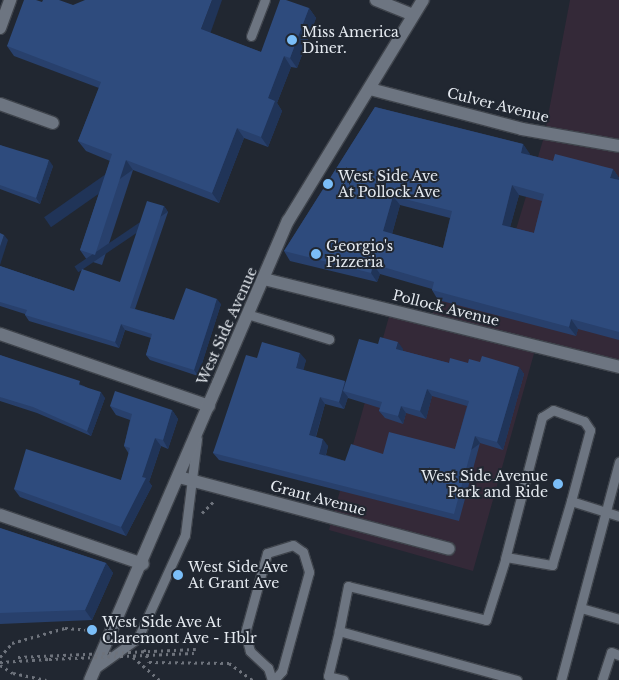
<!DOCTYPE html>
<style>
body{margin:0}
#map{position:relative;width:619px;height:680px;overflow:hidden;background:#212731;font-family:"Libre Baskerville",serif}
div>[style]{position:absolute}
.industrial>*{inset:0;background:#342938}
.path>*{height:3px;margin-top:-1.5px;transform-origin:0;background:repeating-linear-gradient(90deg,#6e737c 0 2.5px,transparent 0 6.5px)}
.roads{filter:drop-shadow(1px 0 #3f444c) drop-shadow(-1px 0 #3f444c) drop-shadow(0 1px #3f444c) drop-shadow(0 -1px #3f444c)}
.lane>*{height:9px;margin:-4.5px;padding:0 4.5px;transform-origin:4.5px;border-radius:4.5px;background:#6d7581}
.street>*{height:12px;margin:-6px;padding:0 6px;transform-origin:6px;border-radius:6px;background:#6d7581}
.secondary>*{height:12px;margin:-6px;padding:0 6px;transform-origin:6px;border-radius:6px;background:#6d7581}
.path-bridge>*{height:3px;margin-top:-1.5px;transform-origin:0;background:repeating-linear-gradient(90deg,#6e737c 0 2.5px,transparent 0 6.5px)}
.wall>*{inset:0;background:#28406c}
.shaded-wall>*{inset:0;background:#203458;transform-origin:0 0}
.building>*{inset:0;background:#2e4b7d}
.dots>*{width:14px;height:14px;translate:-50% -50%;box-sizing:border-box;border:2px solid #212731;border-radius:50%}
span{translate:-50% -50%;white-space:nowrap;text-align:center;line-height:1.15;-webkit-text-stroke:4px #212731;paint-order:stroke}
.poi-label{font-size:14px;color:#e5eaf0}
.left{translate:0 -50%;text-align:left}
.right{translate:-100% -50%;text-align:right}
.street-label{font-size:14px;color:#e5eaf0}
</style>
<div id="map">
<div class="industrial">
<div style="clip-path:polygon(570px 0,619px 0,619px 372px,535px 350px,473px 571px,329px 530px,390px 313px,431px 320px,457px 221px,514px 236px,544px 137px)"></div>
</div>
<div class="path">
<div style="left:202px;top:513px;width:16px;rotate:-45deg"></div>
<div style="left:144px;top:649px;width:14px;rotate:69deg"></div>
<div style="left:149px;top:662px;width:80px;rotate:0.7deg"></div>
<div style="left:229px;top:663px;width:29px;rotate:36deg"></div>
<div style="left:0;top:657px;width:18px;rotate:-49deg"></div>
<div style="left:12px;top:643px;width:55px;rotate:-15.8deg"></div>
<div style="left:65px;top:628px;width:27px;rotate:4deg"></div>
<div style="left:133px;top:657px;width:35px;rotate:41deg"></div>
<div style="left:0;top:662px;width:49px;rotate:-3.5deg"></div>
<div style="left:0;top:665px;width:15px;rotate:32deg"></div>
<div style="left:13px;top:673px;width:34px;rotate:12deg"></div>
</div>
<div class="roads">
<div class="lane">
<div style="left:251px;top:36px;width:39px;rotate:-69deg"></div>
<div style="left:247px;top:314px;width:86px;rotate:17deg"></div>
<div style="left:505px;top:559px;width:147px;rotate:-75.4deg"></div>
<div style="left:542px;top:417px;width:13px;rotate:-32deg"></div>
<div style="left:553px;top:410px;width:33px;rotate:20deg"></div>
<div style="left:584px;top:421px;width:11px;rotate:56deg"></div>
<div style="left:590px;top:430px;width:73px;rotate:105deg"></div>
<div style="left:581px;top:608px;width:40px;rotate:16deg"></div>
<div style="left:339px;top:631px;width:46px;rotate:103.7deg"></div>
<div style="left:328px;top:676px;width:16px;rotate:14deg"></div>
<div style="left:96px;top:668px;width:52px;rotate:-35.5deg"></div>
<div style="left:138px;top:638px;width:113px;rotate:-65.5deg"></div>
<div style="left:185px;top:535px;width:97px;rotate:-82.9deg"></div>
<div style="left:272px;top:680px;width:13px;rotate:-108deg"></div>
<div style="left:268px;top:668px;width:25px;rotate:-137deg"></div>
<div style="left:250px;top:651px;width:19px;rotate:-106deg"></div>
<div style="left:245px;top:633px;width:83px;rotate:-74.6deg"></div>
<div style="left:267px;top:553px;width:27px;rotate:-17deg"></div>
<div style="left:293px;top:545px;width:12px;rotate:35deg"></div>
<div style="left:303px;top:552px;width:21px;rotate:73deg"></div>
<div style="left:309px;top:572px;width:103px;rotate:105.3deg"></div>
<div style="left:282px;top:671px;width:12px;rotate:132deg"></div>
<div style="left:517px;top:680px;width:185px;rotate:-164.6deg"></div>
<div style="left:339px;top:631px;width:46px;rotate:-78.7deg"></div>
<div style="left:348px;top:586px;width:142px;rotate:13.8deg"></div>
<div style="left:486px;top:620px;width:66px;rotate:-72.4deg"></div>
<div style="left:506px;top:557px;width:47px;rotate:9.9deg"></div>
<div style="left:552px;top:565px;width:67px;rotate:-73.5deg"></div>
<div style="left:571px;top:501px;width:50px;rotate:17.4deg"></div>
<div style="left:561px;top:680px;width:226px;rotate:-75.1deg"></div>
<div style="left:602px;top:680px;width:29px;rotate:-72deg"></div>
<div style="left:611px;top:652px;width:9px;rotate:21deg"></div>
</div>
<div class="street">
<div style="left:0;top:28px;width:30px;rotate:-70deg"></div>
<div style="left:0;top:104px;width:56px;rotate:19.7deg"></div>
<div style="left:264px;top:279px;width:366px;rotate:13.9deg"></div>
<div style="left:0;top:334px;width:221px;rotate:19deg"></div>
<div style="left:179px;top:477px;width:279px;rotate:14.9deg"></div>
<div style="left:0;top:515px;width:151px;rotate:18.9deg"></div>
</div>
<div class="secondary">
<div style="left:376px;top:0;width:40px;rotate:22deg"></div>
<div style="left:370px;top:89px;width:157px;rotate:14.7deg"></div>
<div style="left:522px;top:129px;width:98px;rotate:9.9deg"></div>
<div style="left:90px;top:680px;width:500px;rotate:-66.7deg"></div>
<div style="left:288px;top:221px;width:259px;rotate:-58.6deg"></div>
</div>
</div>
<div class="path-bridge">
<div style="left:18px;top:657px;width:178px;rotate:-2.6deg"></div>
<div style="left:49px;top:659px;width:145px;rotate:-2.4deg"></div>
</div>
<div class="wall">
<div style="clip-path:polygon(42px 2px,73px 5px,210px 33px,261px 52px,309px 8px,316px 18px,297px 68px,291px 67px,277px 103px,282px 111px,268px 147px,244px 138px,219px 203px,133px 170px,102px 265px,87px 260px,80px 250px,110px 161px,86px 151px,78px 141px,99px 88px,14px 56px,7px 46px)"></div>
<div style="clip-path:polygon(evenodd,375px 107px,523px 144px,530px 155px,553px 161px,613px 169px,619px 178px,619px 340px,578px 329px,576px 336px,438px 300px,432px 290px,432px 289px,380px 274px,377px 282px,290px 261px,284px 251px,375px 107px,519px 195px,542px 201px,534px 233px,510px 227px,519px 195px,375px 107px,400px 205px,450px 218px,443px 248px,392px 234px,400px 205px)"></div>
<div style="clip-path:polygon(0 145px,53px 166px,40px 204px,0 189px)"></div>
<div style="clip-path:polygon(164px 206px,168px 212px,135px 309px,174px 320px,221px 304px,198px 376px,150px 360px,146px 355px,151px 338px,125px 330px,119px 348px,29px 321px,25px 315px,25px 314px,0 306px,0 266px,74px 291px,120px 282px)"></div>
<div style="clip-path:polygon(evenodd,403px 349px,403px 351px,449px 363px,468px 363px,480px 362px,519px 367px,524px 374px,503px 450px,480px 443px,459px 521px,219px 460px,213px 453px,257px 358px,306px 360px,303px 370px,346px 383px,403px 349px,432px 396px,467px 406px,455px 449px,383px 454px,345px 461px,326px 455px,328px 446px,316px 437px,325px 404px,344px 409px,348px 397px,348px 398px,380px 408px,379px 411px,385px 418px,403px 424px,406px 413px,426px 419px,432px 396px)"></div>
<div style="clip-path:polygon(0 355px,84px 386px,105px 398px,91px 436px,37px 413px,0 401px)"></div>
<div style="clip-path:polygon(110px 406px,172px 410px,178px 419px,168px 449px,161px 446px,149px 482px,152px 486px,126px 536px,20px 497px,14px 489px,121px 480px,129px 454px,124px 446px,130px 420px,116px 415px)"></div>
<div style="clip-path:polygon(0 528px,106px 563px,113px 573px,92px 620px,0 624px)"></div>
</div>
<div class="shaded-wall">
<div style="clip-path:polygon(212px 0,222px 0,208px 40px,201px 29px)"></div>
<div style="clip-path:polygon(309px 8px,316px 18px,297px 68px,290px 58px)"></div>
<div style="clip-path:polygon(284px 56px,291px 67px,277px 103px,282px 111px,268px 147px,261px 137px,268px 98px)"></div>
<div style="clip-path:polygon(237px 128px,244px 138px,219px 203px,212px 193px)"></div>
<div style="clip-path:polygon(523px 144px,530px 154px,528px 162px,521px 153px)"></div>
<div style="clip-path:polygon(49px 160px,53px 166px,40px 204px,36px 198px)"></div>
<div style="left:126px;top:160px;width:12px;height:100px;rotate:55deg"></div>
<div style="clip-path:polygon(613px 169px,619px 178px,619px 180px,610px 178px)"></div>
<div style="clip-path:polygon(512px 185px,519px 195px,508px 235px,502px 225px)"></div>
<div style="clip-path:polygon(393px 196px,400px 205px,390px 241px,383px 231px)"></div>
<div style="left:164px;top:206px;width:7px;height:108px;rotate:56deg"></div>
<div style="clip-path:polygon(4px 235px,8px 240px,0 265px,0 247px)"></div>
<div style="clip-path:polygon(373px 264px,380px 274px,377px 282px,371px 273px)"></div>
<div style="clip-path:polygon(217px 299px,221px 304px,198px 376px,194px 370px)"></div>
<div style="clip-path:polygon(571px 319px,578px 329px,576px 336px,569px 327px)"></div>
<div style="clip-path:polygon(121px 324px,125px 330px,119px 348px,115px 342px)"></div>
<div style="clip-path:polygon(398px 342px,403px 349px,402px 356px,396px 349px)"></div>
<div style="clip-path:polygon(300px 353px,306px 360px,302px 376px,296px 368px)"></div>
<div style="clip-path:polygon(519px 367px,524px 374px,503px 450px,497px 442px)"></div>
<div style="clip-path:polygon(345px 381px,350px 389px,343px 391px,348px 397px,344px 409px,339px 402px)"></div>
<div style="clip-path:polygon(427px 389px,432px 396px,426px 419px,420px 411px)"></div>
<div style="clip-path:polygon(101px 392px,105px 398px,91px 436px,87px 431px)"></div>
<div style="clip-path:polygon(320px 397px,325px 404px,314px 442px,309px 435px)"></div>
<div style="clip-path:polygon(401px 406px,406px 413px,403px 424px,398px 416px)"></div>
<div style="clip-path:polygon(172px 410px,178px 419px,168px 449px,163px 440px)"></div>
<div style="left:475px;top:436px;width:9px;height:81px;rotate:54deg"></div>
<div style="clip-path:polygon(155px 438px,161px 446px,149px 482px,152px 486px,126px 536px,121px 527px,142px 477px)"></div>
<div style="clip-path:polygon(323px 439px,328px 446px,324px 461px,319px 454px)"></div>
<div style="clip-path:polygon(106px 563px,113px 573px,92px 620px,85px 610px)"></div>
</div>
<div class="building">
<div style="clip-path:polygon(24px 0,36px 0,42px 2px,43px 0,59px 0,73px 5px,85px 0,212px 0,201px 29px,261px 52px,280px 0,286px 0,309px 8px,290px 58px,284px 56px,268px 98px,275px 101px,261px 137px,237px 128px,212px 193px,126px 160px,95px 255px,80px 250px,112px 154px,78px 141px,101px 82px,7px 46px)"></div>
<div style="clip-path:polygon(evenodd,375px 107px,523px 144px,521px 153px,553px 161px,555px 154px,613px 169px,610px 178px,619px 180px,619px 332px,571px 319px,569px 327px,432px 290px,434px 282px,373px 264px,371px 273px,284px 251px,375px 107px,512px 185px,544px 194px,534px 233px,502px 225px,512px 185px,375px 107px,393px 196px,452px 211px,443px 248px,383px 231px,393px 196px)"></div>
<div style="clip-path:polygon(0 145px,49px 160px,36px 198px,0 185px)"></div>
<div style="clip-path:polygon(147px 201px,164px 206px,130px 308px,174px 320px,186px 288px,217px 299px,194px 370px,146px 355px,152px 334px,121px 324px,115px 342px,25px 315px,27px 310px,0 302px,0 266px,74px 291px,82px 269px,120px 282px)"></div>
<div style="clip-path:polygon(0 233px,4px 235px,0 247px)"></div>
<div style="clip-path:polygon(380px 337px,398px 342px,396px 349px,449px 363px,450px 358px,468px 363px,469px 359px,480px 362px,482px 356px,519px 367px,497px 442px,475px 436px,454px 514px,213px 453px,246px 355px,257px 358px,262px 342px,300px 353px,296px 368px,345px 381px,339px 402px,320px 397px,309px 435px,323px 439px,319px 454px,345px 461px,351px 444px,383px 454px,389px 432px,455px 449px,469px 401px,427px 389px,420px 411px,401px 406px,398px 416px,379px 411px,382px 402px,343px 391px,359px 339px,378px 344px)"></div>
<div style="clip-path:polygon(0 355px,80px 381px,79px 385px,101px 392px,87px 431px,33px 407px,0 397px)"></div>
<div style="clip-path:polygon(115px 391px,172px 410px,163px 440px,155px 438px,142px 477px,146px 478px,121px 527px,14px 489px,26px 449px,121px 480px,130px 448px,124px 446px,132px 414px,110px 406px)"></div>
<div style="clip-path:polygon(0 528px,106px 563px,85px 610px,0 613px)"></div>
</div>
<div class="dots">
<div style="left:292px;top:40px;background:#7bbef8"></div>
<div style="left:328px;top:184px;background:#7bbef8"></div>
<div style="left:316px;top:254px;background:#7bbef8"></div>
<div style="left:558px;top:484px;background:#7bbef8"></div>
<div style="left:178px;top:575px;background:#7bbef8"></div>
<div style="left:92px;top:630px;background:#7bbef8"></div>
</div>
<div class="poi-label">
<span class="left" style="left:302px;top:40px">Miss America<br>Diner.</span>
<span class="left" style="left:338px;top:184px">West Side Ave<br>At Pollock Ave</span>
<span class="left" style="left:326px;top:254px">Georgio's<br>Pizzeria</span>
<span class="right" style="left:548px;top:484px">West Side Avenue<br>Park and Ride</span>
<span class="left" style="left:188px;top:575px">West Side Ave<br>At Grant Ave</span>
<span class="left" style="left:102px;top:630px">West Side Ave At<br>Claremont Ave - Hblr</span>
</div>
<div class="street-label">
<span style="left:498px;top:105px;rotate:14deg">Culver Avenue</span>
<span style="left:446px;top:308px;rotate:14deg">Pollock Avenue</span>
<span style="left:227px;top:326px;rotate:-66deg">West Side Avenue</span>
<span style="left:318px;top:498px;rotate:15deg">Grant Avenue</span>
</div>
</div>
